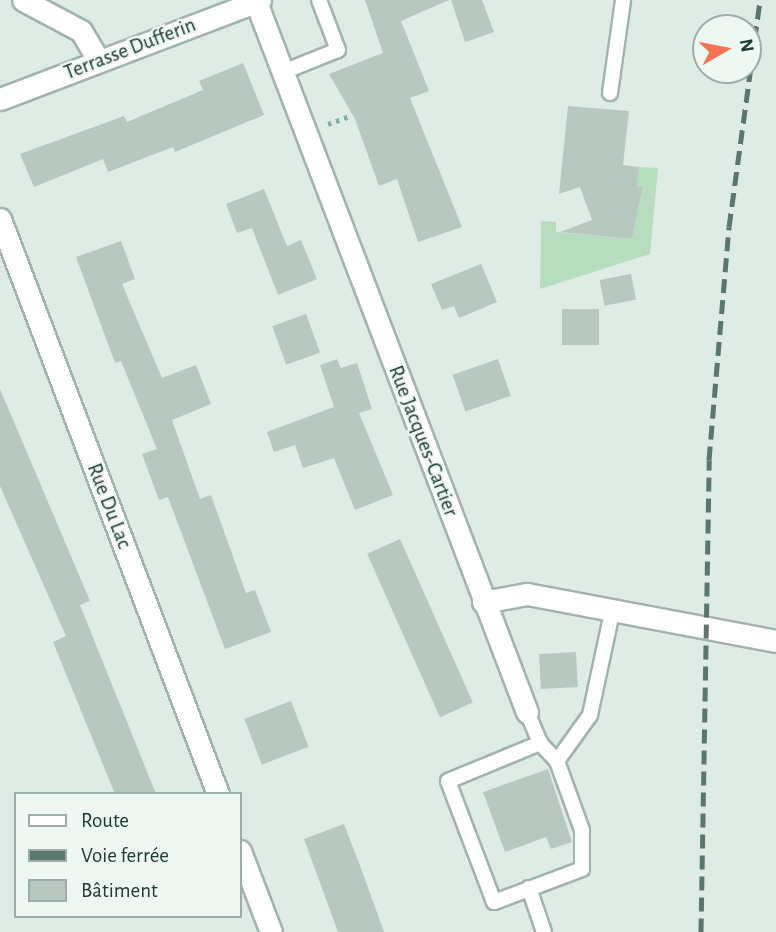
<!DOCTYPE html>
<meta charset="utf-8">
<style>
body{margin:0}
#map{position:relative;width:776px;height:932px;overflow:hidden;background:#dfebe5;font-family:"Alegreya Sans",sans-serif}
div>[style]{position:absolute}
.green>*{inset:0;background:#b7ddbf}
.building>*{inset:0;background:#b7c8c1;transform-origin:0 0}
.path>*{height:4.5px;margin-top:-2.25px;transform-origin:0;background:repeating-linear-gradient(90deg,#7eaf9e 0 3.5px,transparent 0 8.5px)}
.roads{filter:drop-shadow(2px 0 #a2b3ac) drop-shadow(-2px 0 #a2b3ac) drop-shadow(0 2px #a2b3ac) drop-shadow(0 -2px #a2b3ac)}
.lane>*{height:14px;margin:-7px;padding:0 7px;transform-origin:7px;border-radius:7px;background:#fff}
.street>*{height:21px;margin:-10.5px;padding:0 10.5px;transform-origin:10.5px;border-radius:10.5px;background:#fff}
.secondary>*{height:21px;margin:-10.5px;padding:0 10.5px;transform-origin:10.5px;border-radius:10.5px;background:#fff}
.rail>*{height:5px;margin-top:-2.5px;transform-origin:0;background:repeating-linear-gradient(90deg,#5a776e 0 14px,transparent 0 21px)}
span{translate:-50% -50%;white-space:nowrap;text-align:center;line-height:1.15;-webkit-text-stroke:5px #eff7f3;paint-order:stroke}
.street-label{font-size:21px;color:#203b32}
.legend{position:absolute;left:14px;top:792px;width:228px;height:126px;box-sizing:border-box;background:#eff7f3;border:2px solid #9caca6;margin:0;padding:9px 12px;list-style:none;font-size:21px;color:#203b32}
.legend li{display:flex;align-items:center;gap:14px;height:35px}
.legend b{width:35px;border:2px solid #9caca6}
.north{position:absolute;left:692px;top:14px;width:70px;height:70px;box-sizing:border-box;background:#eff7f3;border:2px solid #9caca6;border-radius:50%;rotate:80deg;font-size:19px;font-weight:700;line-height:28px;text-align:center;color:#203b32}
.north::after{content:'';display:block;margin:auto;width:24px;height:32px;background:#f67252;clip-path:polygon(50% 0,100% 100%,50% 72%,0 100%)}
</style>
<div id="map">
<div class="green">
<div style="clip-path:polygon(639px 167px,658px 168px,650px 254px,540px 289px,541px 221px,556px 222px,556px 232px,632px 239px,643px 188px,637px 187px)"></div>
</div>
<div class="building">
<div style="clip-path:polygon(365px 0,449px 0,401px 21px,429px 91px,410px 98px,462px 227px,418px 242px,397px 179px,379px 186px,355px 119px,329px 74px,383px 53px)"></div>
<div style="clip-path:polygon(451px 0,482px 0,494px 32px,465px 42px)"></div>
<div style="clip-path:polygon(243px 63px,264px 115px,175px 152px,173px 147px,108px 172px,103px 159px,34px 187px,20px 154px,124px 116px,127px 122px,203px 90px,199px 81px)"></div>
<div style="clip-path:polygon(568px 106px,629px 111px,623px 165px,639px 167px,637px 187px,643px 187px,632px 239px,560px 232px,592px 220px,580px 187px,559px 194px)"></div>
<div style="clip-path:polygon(264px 189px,287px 246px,301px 240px,317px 279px,278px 295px,252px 228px,237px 233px,226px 204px)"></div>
<div style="clip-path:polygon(121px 241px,135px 279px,122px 284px,162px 378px,196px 365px,211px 404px,172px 420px,200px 499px,211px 495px,246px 593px,255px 590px,271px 632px,225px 649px,168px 497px,159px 500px,142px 454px,157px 449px,121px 361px,115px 363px,76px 257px)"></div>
<div style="clip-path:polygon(481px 264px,497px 302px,459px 318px,454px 306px,442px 310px,431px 284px)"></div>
<div style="left:631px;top:274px;width:26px;height:32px;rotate:79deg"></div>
<div style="left:562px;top:309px;width:37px;height:36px"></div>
<div style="left:306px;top:314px;width:41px;height:36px;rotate:70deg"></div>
<div style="clip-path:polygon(337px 359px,341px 368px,357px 363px,372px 409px,359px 413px,393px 495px,355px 510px,334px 458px,303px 468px,295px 445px,274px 452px,267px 432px,334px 407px,320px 365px)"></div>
<div style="left:498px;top:359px;width:39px;height:48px;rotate:71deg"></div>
<div style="clip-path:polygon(0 389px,90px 601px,80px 605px,156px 794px,115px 794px,53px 642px,66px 636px,0 486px)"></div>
<div style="left:400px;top:539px;width:179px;height:36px;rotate:66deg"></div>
<div style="left:576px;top:652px;width:35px;height:37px;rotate:87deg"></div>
<div style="left:291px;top:701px;width:49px;height:50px;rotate:69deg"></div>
<div style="clip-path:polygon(548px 769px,572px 842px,551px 849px,546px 837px,505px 852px,483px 792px)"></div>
<div style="clip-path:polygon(344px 824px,362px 871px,384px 932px,338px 932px,304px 839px)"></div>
</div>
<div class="path">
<div style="left:328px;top:124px;width:23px;rotate:-20deg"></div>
</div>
<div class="roads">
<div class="lane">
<div style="left:283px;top:72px;width:59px;rotate:-21.8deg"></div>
<div style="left:338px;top:50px;width:53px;rotate:-110.8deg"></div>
<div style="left:610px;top:93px;width:94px;rotate:-82deg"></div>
<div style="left:527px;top:712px;width:34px;rotate:67deg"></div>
<div style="left:540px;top:743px;width:25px;rotate:47deg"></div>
<div style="left:557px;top:761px;width:73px;rotate:70.1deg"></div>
<div style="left:582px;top:830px;width:39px;rotate:90deg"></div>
<div style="left:582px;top:869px;width:94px;rotate:159.4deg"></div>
<div style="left:494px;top:902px;width:129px;rotate:-110.8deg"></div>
<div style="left:448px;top:781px;width:100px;rotate:-22.4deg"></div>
<div style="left:557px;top:761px;width:57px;rotate:-54.3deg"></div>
<div style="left:590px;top:715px;width:105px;rotate:-77.9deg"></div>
<div style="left:529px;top:888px;width:46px;rotate:71.2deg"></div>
</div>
<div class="street">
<div style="left:23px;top:0;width:66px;rotate:28.1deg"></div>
<div style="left:81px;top:31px;width:35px;rotate:59deg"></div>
<div style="left:256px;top:2px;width:760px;rotate:69.11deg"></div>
<div style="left:0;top:219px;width:615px;rotate:69.24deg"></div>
<div style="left:483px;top:602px;width:45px;rotate:-10.3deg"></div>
<div style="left:527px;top:594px;width:253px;rotate:10.7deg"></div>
<div style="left:240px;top:851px;width:87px;rotate:69.1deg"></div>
</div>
<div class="secondary">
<div style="left:0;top:99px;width:278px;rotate:-20.8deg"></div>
</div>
</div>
<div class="rail">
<div style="left:701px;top:932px;width:472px;rotate:-89deg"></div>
<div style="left:709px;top:460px;width:234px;rotate:-85.1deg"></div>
<div style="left:729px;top:227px;width:229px;rotate:-82.2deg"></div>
</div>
<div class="street-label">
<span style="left:130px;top:49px;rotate:-21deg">Terrasse Dufferin</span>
<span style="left:423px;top:441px;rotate:69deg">Rue Jacques-Cartier</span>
<span style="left:109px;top:506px;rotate:69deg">Rue Du Lac</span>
</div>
<ul class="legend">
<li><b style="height:9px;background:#fff"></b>Route</li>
<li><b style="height:9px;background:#5a776e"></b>Voie ferrée</li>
<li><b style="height:19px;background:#b7c8c1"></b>Bâtiment</li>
</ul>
<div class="north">N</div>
</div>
